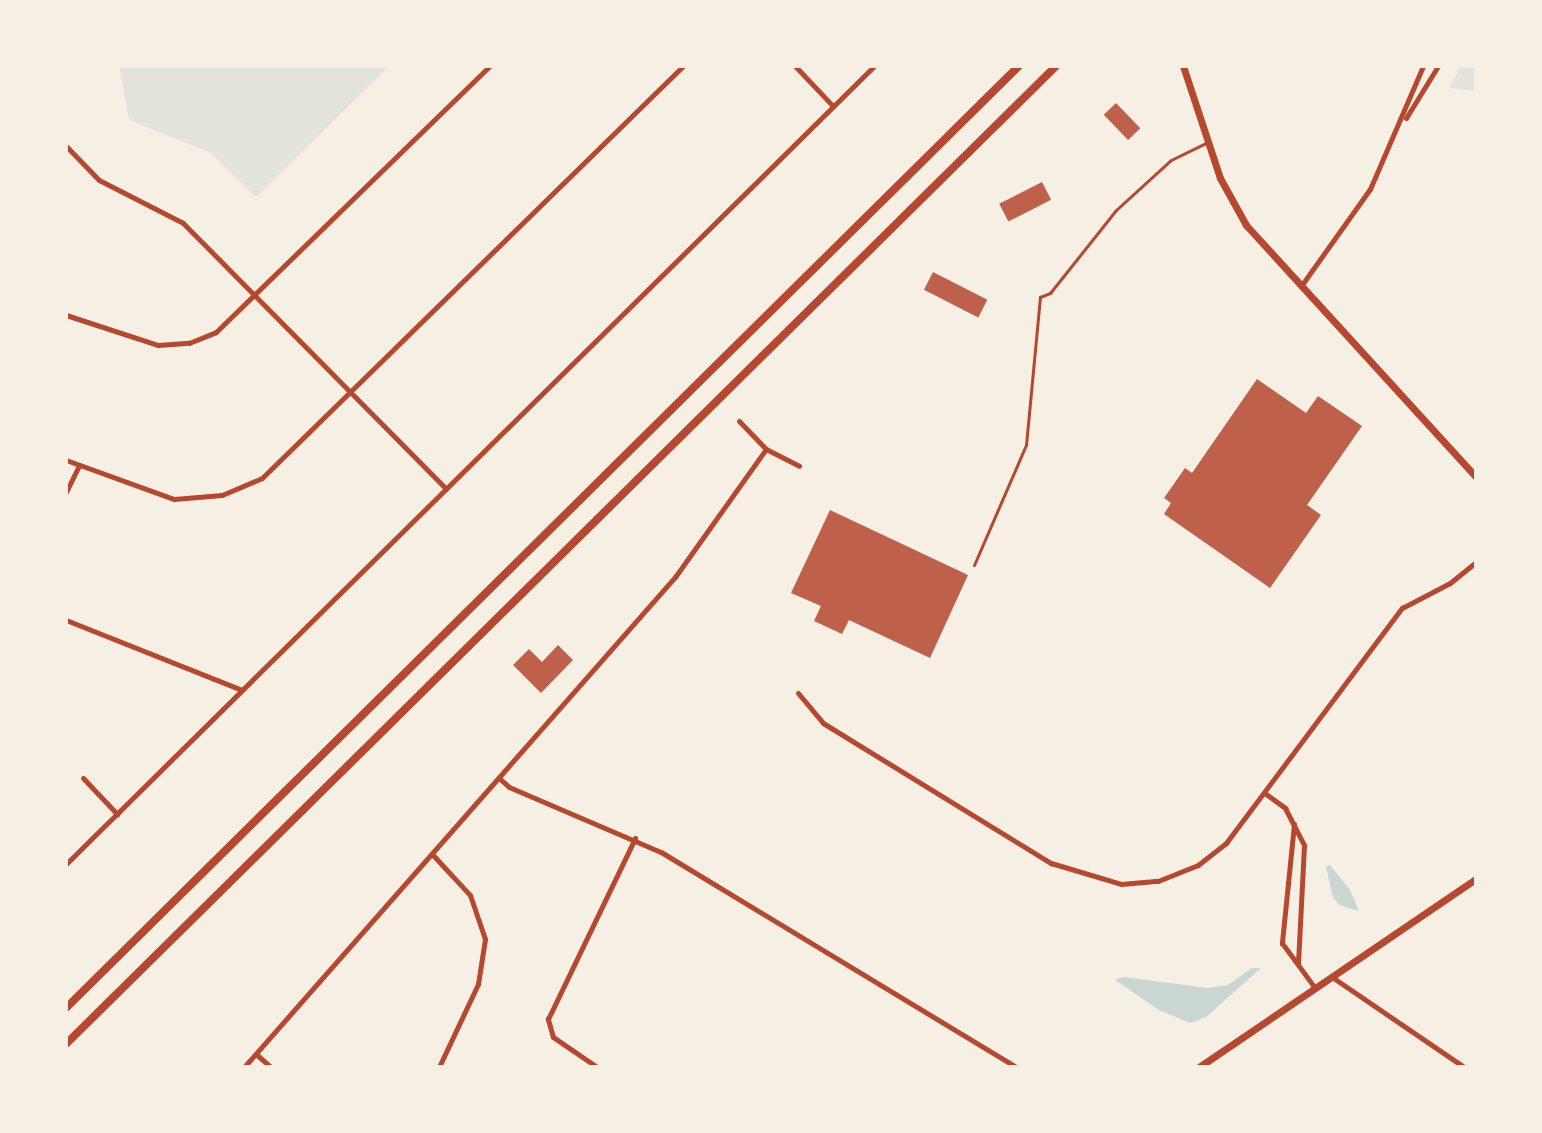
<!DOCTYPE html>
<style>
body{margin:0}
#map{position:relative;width:1542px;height:1133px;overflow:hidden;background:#f6efe4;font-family:Signika,sans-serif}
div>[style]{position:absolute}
.green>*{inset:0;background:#e2e4dc}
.water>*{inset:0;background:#c9d6d2}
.building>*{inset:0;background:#bf614a;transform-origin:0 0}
.service>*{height:3px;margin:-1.5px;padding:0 1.5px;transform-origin:1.5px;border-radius:1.5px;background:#b5482f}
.minor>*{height:5px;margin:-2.5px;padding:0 2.5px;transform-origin:2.5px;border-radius:2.5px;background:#b5482f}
.tertiary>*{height:7px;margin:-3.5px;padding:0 3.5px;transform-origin:3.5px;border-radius:3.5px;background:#b5482f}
.secondary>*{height:7px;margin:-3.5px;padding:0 3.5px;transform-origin:3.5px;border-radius:3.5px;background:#b5482f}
.primary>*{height:8px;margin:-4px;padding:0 4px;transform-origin:4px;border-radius:4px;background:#b5482f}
span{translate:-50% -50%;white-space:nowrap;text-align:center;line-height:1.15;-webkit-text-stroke:8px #f6efe4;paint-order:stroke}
.frame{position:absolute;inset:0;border:68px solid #f6efe4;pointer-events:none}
</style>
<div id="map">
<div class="green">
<div style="clip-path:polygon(119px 66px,389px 66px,256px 197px,211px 153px,129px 120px)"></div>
<div style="clip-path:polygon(1461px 66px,1476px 66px,1476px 91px,1449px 88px)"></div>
</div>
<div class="water">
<div style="clip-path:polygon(1330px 865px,1350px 890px,1359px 911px,1339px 905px,1333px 897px,1326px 867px)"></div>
<div style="clip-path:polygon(1252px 968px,1261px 968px,1206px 1017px,1190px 1023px,1159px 1010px,1115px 980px,1123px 977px,1208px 988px,1228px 985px)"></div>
</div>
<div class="building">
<div style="left:1116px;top:103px;width:35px;height:17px;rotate:46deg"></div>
<div style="left:1042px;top:182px;width:20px;height:48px;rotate:63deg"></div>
<div style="left:933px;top:272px;width:61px;height:20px;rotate:27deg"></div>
<div style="clip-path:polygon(1257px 379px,1306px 413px,1318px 396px,1362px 426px,1307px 505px,1321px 515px,1270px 588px,1164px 514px,1171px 503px,1164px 498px,1185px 468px,1192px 473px)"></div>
<div style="clip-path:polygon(830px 510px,968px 575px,930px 658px,849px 620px,842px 634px,814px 621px,821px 606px,791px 593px)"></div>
<div style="clip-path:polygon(558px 645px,573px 660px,541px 693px,513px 665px,529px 649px,542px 662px)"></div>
</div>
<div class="service">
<div style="left:974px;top:565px;width:131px;rotate:-66.6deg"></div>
<div style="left:1026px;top:445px;width:149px;rotate:-84.6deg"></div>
<div style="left:1040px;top:297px;width:11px;rotate:-22deg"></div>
<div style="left:1050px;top:293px;width:106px;rotate:-51.5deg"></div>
<div style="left:1116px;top:210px;width:74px;rotate:-42.3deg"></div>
<div style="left:1171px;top:160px;width:39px;rotate:-26deg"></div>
</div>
<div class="minor">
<div style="left:795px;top:66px;width:55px;rotate:46.5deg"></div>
<div style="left:1406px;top:118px;width:61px;rotate:-58.4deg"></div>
<div style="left:66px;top:146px;width:47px;rotate:45.9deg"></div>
<div style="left:99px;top:180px;width:94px;rotate:27.1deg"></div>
<div style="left:183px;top:223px;width:374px;rotate:45.3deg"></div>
<div style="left:1301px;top:286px;width:119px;rotate:-54.6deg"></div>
<div style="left:1370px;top:189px;width:134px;rotate:-66.7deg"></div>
<div style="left:66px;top:315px;width:97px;rotate:18.1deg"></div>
<div style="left:158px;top:345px;width:31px;rotate:-4deg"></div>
<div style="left:189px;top:343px;width:29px;rotate:-22deg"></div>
<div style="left:216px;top:332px;width:382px;rotate:-44.2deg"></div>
<div style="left:739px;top:421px;width:39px;rotate:46deg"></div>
<div style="left:766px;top:449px;width:37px;rotate:27deg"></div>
<div style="left:66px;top:460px;width:115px;rotate:19.9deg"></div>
<div style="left:174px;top:499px;width:48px;rotate:-4.8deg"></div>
<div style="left:222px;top:495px;width:43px;rotate:-23deg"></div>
<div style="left:262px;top:478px;width:589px;rotate:-44.38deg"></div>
<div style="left:66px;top:492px;width:30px;rotate:-64deg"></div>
<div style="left:66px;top:620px;width:189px;rotate:21.7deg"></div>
<div style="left:798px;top:693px;width:39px;rotate:50deg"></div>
<div style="left:823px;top:723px;width:268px;rotate:31.6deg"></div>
<div style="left:1051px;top:863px;width:73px;rotate:16.7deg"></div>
<div style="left:1121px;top:884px;width:37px;rotate:-5deg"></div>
<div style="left:1158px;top:881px;width:43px;rotate:-21.8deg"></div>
<div style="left:1198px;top:865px;width:36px;rotate:-38deg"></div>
<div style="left:1226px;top:843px;width:294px;rotate:-53.2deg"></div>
<div style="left:1402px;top:608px;width:54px;rotate:-27.5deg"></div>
<div style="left:1450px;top:583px;width:33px;rotate:-39deg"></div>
<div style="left:83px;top:778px;width:50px;rotate:46.6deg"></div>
<div style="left:499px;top:778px;width:13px;rotate:42deg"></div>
<div style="left:509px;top:787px;width:165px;rotate:23.2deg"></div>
<div style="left:661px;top:852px;width:415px;rotate:31.2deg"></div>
<div style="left:1266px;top:794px;width:24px;rotate:36deg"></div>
<div style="left:1285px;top:808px;width:42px;rotate:62.8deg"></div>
<div style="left:1304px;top:845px;width:119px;rotate:92.9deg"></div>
<div style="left:1294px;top:824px;width:120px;rotate:95.8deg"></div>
<div style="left:1282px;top:943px;width:56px;rotate:53.7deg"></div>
<div style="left:432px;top:854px;width:56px;rotate:47.2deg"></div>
<div style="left:470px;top:895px;width:46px;rotate:71.2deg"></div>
<div style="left:485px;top:939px;width:46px;rotate:98.8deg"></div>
<div style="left:478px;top:984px;width:92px;rotate:115.2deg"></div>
<div style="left:66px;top:864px;width:1136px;rotate:-44.64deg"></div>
<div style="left:1332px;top:977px;width:160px;rotate:34.3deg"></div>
<div style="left:257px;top:1055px;width:18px;rotate:41deg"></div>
<div style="left:244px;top:1067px;width:653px;rotate:-48.67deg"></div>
<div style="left:675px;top:577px;width:157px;rotate:-54.6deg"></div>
<div style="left:597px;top:1067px;width:53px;rotate:-145.7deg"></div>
<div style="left:553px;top:1037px;width:19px;rotate:-106deg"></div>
<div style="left:548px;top:1019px;width:201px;rotate:-64.3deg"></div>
</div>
<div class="tertiary">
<div style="left:1183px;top:66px;width:118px;rotate:71.7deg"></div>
<div style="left:1220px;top:178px;width:54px;rotate:61deg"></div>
<div style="left:1246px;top:225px;width:341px;rotate:47.6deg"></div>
</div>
<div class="secondary">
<div style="left:1199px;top:1067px;width:335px;rotate:-34.2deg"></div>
</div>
<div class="primary">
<div style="left:66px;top:1008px;width:1340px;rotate:-44.67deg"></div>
<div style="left:66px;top:1044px;width:1392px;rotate:-44.65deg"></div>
</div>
<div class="frame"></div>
</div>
